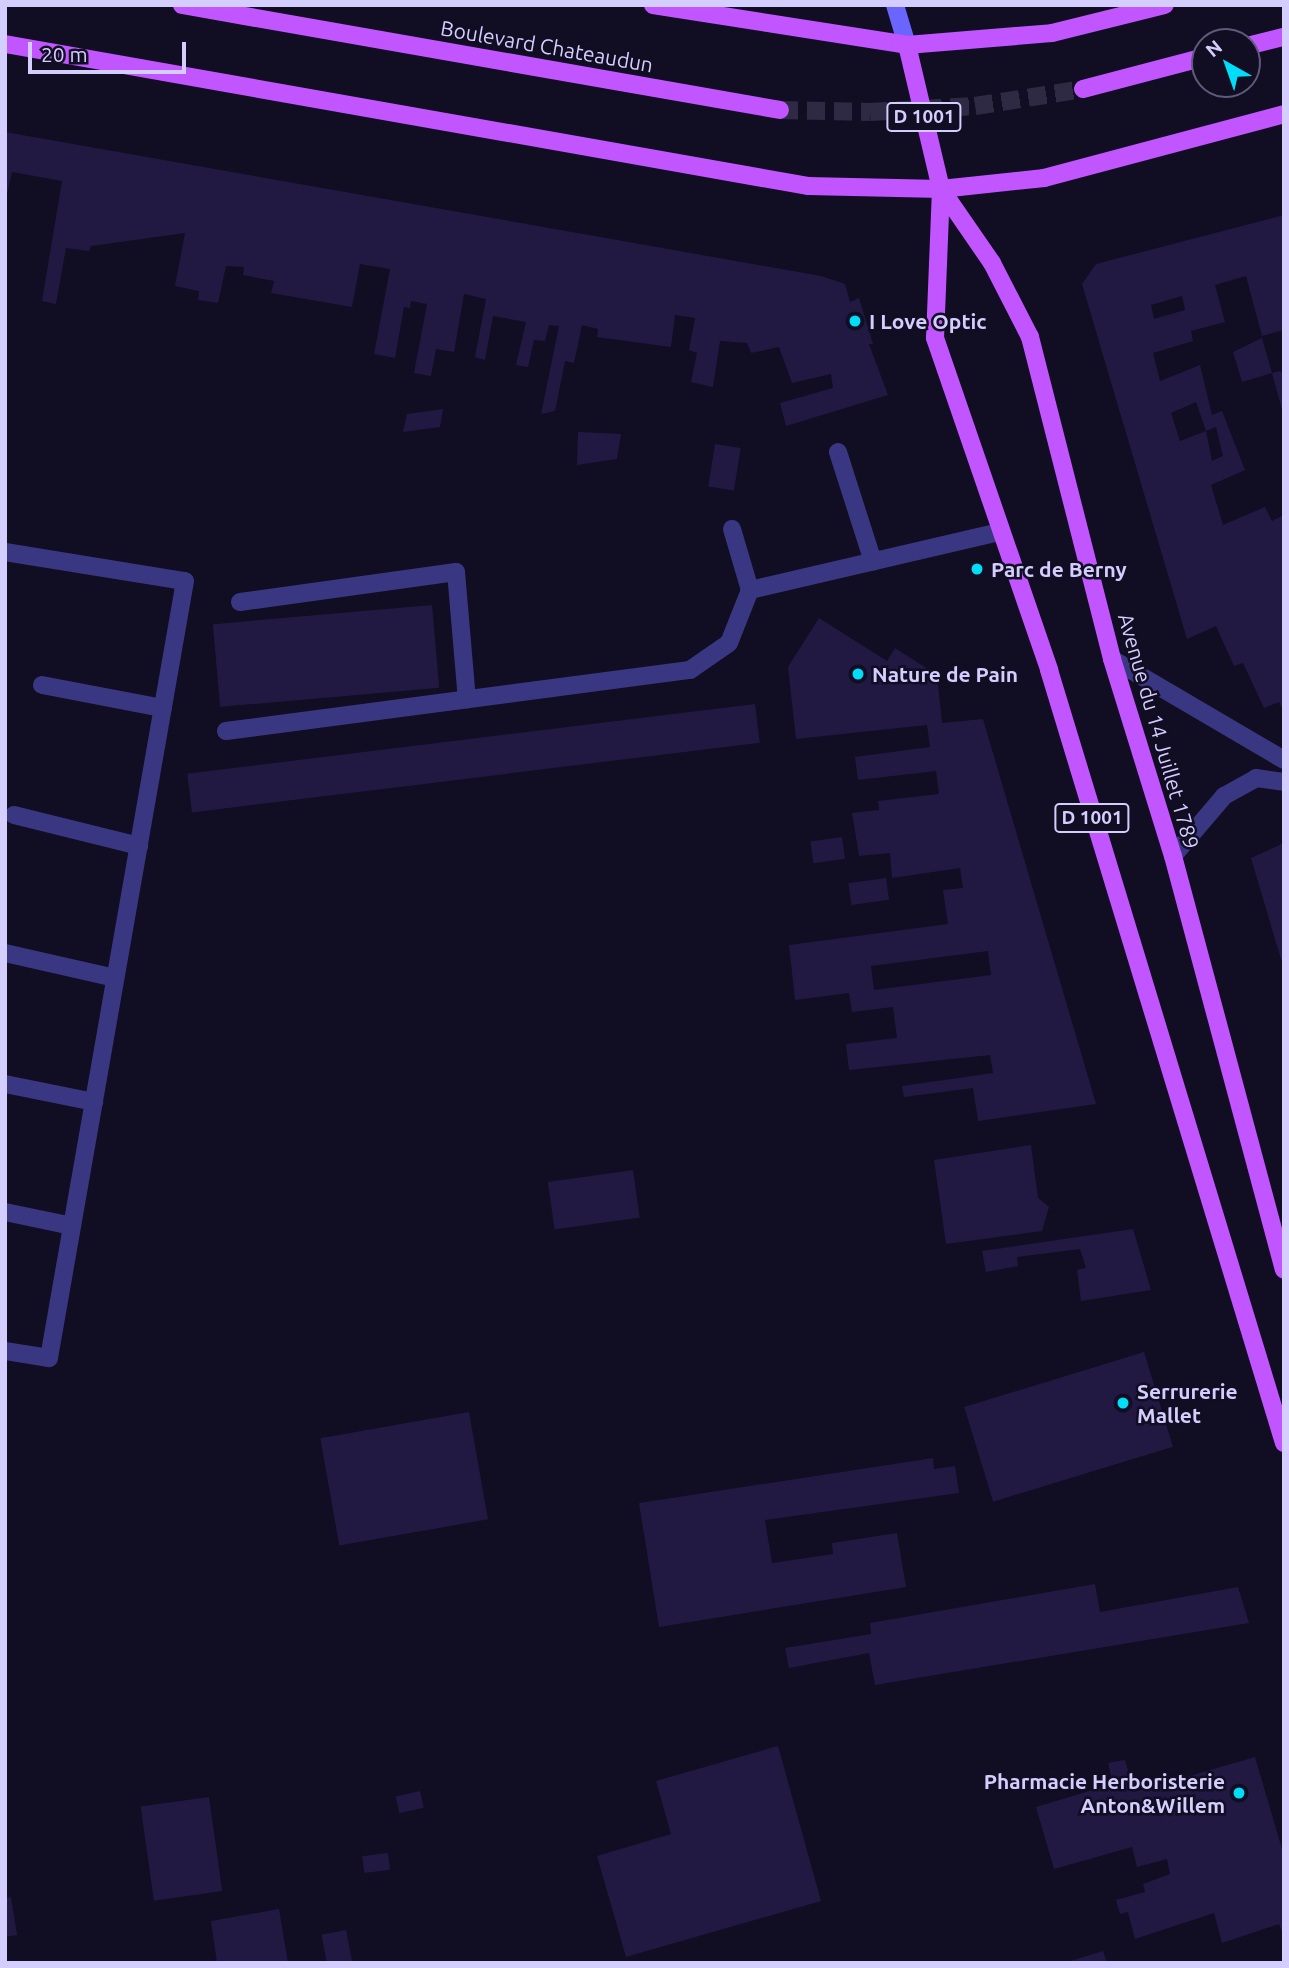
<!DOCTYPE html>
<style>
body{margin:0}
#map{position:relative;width:1289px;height:1968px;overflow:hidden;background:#110d22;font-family:Ubuntu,sans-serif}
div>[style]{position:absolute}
.building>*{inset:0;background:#221943;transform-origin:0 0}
.primary-tunnel>*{height:18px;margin-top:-9px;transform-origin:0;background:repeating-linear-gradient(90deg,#2e2a43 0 18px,transparent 0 27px)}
.service>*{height:18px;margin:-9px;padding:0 9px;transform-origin:9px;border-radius:9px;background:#3a3782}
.minor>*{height:18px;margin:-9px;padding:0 9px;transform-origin:9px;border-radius:9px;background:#3a3782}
.secondary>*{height:18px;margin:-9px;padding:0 9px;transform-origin:9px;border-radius:9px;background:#6a65ff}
.primary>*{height:18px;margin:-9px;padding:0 9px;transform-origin:9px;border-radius:9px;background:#c155ff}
.dots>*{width:19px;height:19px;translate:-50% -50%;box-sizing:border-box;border:4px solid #110d22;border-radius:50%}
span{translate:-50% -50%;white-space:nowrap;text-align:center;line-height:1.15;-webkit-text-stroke:5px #110d22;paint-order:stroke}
.shield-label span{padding:2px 5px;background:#110d22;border:2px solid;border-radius:5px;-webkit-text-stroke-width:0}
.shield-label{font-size:19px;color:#d4ceff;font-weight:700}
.street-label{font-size:21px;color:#d4ceff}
.poi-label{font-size:21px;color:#d4ceff;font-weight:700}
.left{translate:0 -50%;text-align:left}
.right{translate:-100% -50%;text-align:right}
.frame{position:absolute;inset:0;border:7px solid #d4ceff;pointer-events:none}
.north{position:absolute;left:1191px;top:28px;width:70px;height:70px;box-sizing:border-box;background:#110d22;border:2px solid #5f5a7a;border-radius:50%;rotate:320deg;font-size:19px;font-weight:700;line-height:28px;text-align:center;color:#d4ceff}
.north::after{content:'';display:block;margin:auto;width:24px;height:32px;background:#00ddf9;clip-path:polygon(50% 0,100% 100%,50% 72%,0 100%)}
.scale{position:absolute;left:28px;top:42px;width:158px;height:32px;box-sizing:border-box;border:4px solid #d4ceff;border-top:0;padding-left:9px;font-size:21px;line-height:24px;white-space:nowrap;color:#d4ceff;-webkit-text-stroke:5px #110d22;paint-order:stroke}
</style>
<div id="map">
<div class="building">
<div style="clip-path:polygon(5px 132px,821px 276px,845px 284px,850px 302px,859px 298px,873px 344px,869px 344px,888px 395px,786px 426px,780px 403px,833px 388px,831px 374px,792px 383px,779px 347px,751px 353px,747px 343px,720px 341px,713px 387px,691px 382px,697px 353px,689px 350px,695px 318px,675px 315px,671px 347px,597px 337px,598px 329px,582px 325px,574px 363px,565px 361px,555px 411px,541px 414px,559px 326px,549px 325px,545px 341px,534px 340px,528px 367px,516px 365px,526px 322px,493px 316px,485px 360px,475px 357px,486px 299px,464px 294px,454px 352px,436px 349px,431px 376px,414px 373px,427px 304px,411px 301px,410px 308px,404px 307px,395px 358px,374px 354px,390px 269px,360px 264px,352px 307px,271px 293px,274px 281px,243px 275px,244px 267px,226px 266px,218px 303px,198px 300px,199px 291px,175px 286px,185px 233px,91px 246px,89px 251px,66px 248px,56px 304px,42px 301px,62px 181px,12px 172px,5px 203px)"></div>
<div style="clip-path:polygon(evenodd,1284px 215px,1284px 330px,1262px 336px,1246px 276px,1215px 285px,1225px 322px,1191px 331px,1193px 341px,1153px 353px,1160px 381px,1200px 365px,1212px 415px,1222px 411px,1245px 470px,1211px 485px,1223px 525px,1265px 507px,1272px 521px,1284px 515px,1284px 712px,1279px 702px,1264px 708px,1243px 663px,1234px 666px,1216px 626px,1187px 639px,1082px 284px,1096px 264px,1284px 215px,1182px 296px,1185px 310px,1154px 319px,1151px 305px,1182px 296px,1284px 215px,1196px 402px,1206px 431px,1216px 427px,1223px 456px,1212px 461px,1206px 431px,1180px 441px,1171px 413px,1196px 402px)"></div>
<div style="clip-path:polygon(1262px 338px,1272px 373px,1281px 371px,1284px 378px,1284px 417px,1272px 373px,1242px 382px,1233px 352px)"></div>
<div style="clip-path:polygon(443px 409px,440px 427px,403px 432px,407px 414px)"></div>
<div style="clip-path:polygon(578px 432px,621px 434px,617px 459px,577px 465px)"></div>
<div style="left:715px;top:444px;width:26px;height:43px;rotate:9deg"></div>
<div style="left:432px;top:605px;width:83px;height:220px;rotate:85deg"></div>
<div style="clip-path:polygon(evenodd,819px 618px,887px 661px,895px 648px,937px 675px,942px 723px,983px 719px,1096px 1104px,978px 1121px,973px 1088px,904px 1097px,902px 1086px,993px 1073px,990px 1055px,849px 1070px,846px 1044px,897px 1038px,893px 1007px,852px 1012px,849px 993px,795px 1000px,789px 945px,948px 924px,943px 890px,963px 888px,960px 868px,892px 878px,890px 853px,859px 856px,852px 813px,879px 810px,878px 801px,939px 794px,936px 771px,858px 780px,855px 757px,930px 747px,927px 725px,796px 739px,788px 667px,819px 618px,988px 951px,991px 975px,874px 990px,871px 966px,988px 951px)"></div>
<div style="left:755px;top:704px;width:39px;height:572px;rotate:83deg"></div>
<div style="left:842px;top:837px;width:22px;height:32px;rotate:82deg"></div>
<div style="clip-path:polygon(1284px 843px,1284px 966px,1283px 966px,1251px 858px)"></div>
<div style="left:886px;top:878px;width:22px;height:38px;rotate:82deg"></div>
<div style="clip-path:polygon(1031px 1145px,1038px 1198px,1049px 1207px,1042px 1231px,946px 1244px,934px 1160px)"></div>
<div style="left:633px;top:1170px;width:48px;height:86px;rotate:82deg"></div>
<div style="clip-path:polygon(1133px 1229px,1151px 1290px,1081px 1301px,1077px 1270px,1086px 1268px,1080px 1249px,1017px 1257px,1018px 1266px,986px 1272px,982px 1251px)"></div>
<div style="left:1144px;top:1352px;width:99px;height:188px;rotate:73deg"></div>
<div style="left:469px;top:1412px;width:109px;height:151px;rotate:80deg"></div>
<div style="clip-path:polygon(933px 1458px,934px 1469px,955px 1466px,959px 1493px,765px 1520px,772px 1563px,833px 1554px,832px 1543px,897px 1533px,906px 1587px,659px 1627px,639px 1503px)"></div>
<div style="clip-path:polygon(1095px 1584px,1100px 1612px,1238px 1587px,1249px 1623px,875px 1685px,869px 1653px,789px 1668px,785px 1648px,871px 1634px,870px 1623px)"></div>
<div style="clip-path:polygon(778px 1746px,821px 1901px,626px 1957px,597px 1856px,671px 1834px,656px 1781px)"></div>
<div style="clip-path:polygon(1255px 1757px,1284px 1856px,1284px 1937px,1279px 1924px,1222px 1943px,1214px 1913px,1135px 1939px,1128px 1912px,1120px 1914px,1116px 1900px,1145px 1892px,1143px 1884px,1170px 1874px,1167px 1859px,1137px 1867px,1132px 1847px,1054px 1869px,1036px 1807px,1113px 1784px,1108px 1763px,1125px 1760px,1134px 1792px)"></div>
<div style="left:420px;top:1791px;width:17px;height:25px;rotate:77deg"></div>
<div style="left:209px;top:1797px;width:95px;height:69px;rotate:82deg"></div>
<div style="left:388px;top:1853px;width:17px;height:26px;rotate:83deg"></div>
<div style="clip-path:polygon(11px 1897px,17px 1935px,5px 1937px,5px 1898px)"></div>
<div style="clip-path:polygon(279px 1909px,288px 1963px,217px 1963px,211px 1921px)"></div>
<div style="left:346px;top:1930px;width:32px;height:25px;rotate:79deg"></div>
<div style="clip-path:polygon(1103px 1951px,1107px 1963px,1067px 1963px,1067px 1962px)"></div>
</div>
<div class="primary-tunnel">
<div style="left:780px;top:110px;width:90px;rotate:1.3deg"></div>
<div style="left:870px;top:112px;width:105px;rotate:-3.3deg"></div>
<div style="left:975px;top:106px;width:109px;rotate:-8.9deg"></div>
</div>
<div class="service">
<div style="left:838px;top:452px;width:115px;rotate:72.3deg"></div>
<div style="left:732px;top:529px;width:64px;rotate:73.6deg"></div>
<div style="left:750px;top:590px;width:256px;rotate:-13.1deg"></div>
<div style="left:5px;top:552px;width:182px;rotate:9.2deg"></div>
<div style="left:185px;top:581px;width:789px;rotate:99.93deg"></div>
<div style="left:49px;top:1358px;width:45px;rotate:-171deg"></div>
<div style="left:240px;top:602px;width:218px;rotate:-7.9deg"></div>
<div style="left:456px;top:572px;width:128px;rotate:85.1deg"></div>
<div style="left:42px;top:685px;width:123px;rotate:10.8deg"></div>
<div style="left:226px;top:731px;width:468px;rotate:-7.5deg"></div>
<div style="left:690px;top:670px;width:47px;rotate:-34.7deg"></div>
<div style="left:729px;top:643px;width:57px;rotate:-68.4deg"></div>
<div style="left:14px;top:815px;width:129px;rotate:13.9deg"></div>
<div style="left:5px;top:953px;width:113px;rotate:12.8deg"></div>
<div style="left:5px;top:1084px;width:91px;rotate:11.4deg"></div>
<div style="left:5px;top:1212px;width:68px;rotate:11.8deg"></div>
</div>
<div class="minor">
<div style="left:1112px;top:659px;width:199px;rotate:30.4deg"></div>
<div style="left:1173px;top:856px;width:79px;rotate:-49.6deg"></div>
<div style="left:1224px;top:796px;width:37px;rotate:-29deg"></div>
<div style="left:1256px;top:778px;width:28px;rotate:8deg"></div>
</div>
<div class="secondary">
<div style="left:895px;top:5px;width:42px;rotate:73.3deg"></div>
</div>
<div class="primary">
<div style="left:182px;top:5px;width:607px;rotate:9.96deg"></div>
<div style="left:653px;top:5px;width:257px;rotate:8.9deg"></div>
<div style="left:907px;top:45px;width:145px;rotate:-4.7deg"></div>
<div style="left:1052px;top:33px;width:116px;rotate:-13.9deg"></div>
<div style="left:5px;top:44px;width:815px;rotate:10.03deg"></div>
<div style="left:808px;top:186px;width:133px;rotate:1.3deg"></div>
<div style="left:941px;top:189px;width:104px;rotate:-6.1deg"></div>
<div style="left:1044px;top:178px;width:248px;rotate:-14.9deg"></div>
<div style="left:907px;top:45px;width:148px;rotate:76.7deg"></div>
<div style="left:941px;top:189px;width:149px;rotate:92.3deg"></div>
<div style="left:935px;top:338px;width:351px;rotate:71deg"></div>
<div style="left:1049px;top:670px;width:808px;rotate:73.09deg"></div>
<div style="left:1247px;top:46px;width:38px;rotate:-14deg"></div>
<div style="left:1083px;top:89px;width:126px;rotate:-14.7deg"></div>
<div style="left:941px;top:189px;width:90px;rotate:55.4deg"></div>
<div style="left:992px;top:263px;width:83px;rotate:62.8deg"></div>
<div style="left:1030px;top:337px;width:332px;rotate:75.7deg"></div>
<div style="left:1112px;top:659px;width:206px;rotate:72.8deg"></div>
<div style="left:1173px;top:856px;width:428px;rotate:75deg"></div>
</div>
<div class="dots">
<div style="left:855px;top:321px;background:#00ddf9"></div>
<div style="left:977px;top:569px;background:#00ddf9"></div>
<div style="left:858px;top:674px;background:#00ddf9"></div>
<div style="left:1123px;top:1403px;background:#00ddf9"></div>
<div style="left:1239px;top:1793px;background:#00ddf9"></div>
</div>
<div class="shield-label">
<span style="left:924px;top:117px">D 1001</span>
<span style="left:1092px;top:818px">D 1001</span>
</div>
<div class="street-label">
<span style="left:547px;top:46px;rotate:10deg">Boulevard Chateaudun</span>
<span style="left:1159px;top:731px;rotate:74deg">Avenue du 14 Juillet 1789</span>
</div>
<div class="poi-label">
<span class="left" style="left:869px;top:321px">I Love Optic</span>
<span class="left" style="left:991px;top:569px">Parc de Berny</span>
<span class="left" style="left:872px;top:674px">Nature de Pain</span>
<span class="left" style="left:1137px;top:1403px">Serrurerie<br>Mallet</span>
<span class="right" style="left:1225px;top:1793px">Pharmacie Herboristerie<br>Anton&amp;Willem</span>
</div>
<div class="frame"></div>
<div class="north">N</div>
<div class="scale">20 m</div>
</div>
